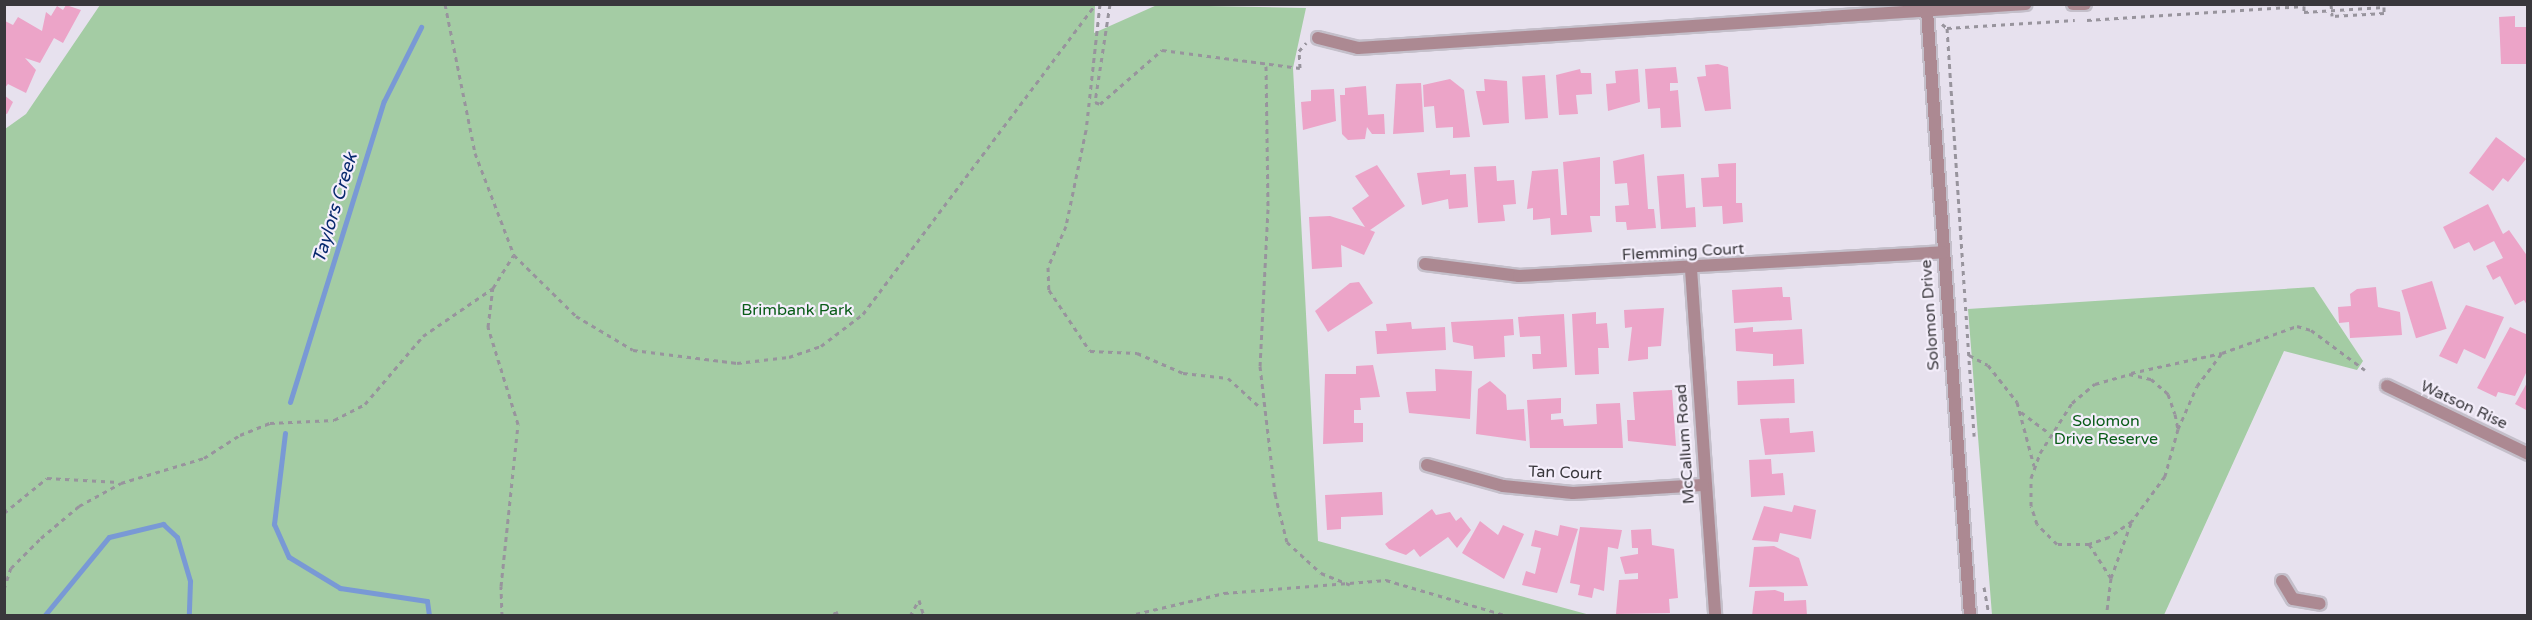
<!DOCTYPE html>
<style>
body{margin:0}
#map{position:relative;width:2532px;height:620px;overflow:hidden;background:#e7e1ee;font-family:"Varela Round",sans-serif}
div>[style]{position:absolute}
.green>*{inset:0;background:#a4cca4}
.stream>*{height:5px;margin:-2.5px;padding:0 2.5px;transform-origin:2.5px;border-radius:2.5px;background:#7999d5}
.building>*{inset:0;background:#eca4c8;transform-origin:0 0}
.path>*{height:3px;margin-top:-1.5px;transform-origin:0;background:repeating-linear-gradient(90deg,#98949d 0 4.5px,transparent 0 9px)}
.roads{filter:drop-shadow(2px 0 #c4bfca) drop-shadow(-2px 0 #c4bfca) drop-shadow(0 2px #c4bfca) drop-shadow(0 -2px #c4bfca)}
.street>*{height:12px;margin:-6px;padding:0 6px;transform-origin:6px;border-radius:6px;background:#ac8992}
.path-bridge>*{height:3px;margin-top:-1.5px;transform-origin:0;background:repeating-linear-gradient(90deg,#98949d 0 4.5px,transparent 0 9px)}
span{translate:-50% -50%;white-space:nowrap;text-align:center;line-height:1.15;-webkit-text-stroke:4.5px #f4eefb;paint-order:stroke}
.street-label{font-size:16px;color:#39373c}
.park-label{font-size:16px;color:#095c18}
.water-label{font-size:18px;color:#08296e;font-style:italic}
.frame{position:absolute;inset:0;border:6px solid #39373c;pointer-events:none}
</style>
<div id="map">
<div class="green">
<div style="clip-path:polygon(1095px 5px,1094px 33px,1157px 5px,1306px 8px,1293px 68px,1318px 541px,1590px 615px,5px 615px,5px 129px,26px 114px,100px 5px)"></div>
<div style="clip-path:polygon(2314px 287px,2363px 361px,2357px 370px,2284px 351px,2164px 615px,1992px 615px,1968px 309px)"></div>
</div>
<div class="stream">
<div style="left:290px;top:402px;width:315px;rotate:-72.7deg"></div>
<div style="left:384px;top:101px;width:83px;rotate:-63.4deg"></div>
<div style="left:285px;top:433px;width:92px;rotate:96.9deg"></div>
<div style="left:274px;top:524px;width:36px;rotate:66deg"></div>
<div style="left:289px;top:557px;width:60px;rotate:31.3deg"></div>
<div style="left:340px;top:588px;width:88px;rotate:8.5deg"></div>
<div style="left:427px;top:601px;width:15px;rotate:82deg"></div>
<div style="left:44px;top:616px;width:102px;rotate:-50.6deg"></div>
<div style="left:109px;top:537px;width:56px;rotate:-13.5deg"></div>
<div style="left:163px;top:524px;width:19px;rotate:43deg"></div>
<div style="left:177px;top:537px;width:46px;rotate:73.5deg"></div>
<div style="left:190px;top:581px;width:35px;rotate:92deg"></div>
</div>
<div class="building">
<div style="clip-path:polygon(66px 5px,81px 10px,63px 43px,54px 38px,40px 63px,25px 58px,36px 70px,26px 93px,8px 84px,4px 89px,5px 21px,13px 25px,18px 17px,42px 31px,46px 12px,51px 16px,57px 6px,63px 10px)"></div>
<div style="clip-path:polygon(2515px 16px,2515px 27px,2526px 27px,2528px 64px,2501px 64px,2499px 17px)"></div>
<div style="clip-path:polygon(1718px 64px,1728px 67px,1731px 109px,1705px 111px,1697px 77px,1706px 76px,1705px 65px)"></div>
<div style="clip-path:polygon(1676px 67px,1678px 83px,1670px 83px,1670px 91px,1678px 90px,1681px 127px,1661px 128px,1660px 108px,1648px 109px,1645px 69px)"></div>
<div style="clip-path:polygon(1580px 69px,1581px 73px,1591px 73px,1592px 94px,1576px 95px,1578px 114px,1559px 115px,1556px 75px)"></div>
<div style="clip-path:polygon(1638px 69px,1640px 102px,1608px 111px,1606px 84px,1616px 83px,1615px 71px)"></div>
<div style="left:1545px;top:75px;width:43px;height:23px;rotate:86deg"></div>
<div style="clip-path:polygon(1450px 79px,1464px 90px,1470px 137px,1453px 138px,1453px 127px,1436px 128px,1434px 106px,1424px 107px,1423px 85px)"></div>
<div style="clip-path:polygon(1484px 79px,1507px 81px,1509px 123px,1483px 125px,1476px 91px,1485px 91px)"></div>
<div style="clip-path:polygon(1421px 83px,1424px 132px,1393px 134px,1396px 84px)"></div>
<div style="clip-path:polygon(1366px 86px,1368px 115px,1384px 114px,1385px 134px,1372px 134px,1367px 127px,1365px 139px,1348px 140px,1342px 134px,1340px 95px,1345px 95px,1345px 88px)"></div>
<div style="clip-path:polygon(1334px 89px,1336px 121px,1303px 130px,1301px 102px,1311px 101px,1311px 90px)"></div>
<div style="clip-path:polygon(4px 95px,13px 102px,7px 114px,4px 113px)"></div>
<div style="clip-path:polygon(2496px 137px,2526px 159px,2508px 182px,2503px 178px,2493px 191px,2469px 173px)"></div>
<div style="clip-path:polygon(1644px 154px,1648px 209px,1654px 209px,1656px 228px,1627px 230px,1626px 222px,1616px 222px,1615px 206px,1629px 205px,1627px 183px,1615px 184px,1613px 161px)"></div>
<div style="clip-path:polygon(1600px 157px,1600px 216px,1590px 216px,1592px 232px,1551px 235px,1550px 218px,1533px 220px,1533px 208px,1527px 209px,1532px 171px,1558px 169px,1561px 215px,1567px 215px,1563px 162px)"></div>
<div style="clip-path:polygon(1736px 163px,1736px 203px,1742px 203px,1743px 222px,1723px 224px,1722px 206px,1703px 207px,1701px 178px,1719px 177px,1718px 164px)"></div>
<div style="clip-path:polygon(1377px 165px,1405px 206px,1370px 230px,1375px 232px,1364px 255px,1341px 245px,1342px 267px,1312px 269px,1309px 217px,1330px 216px,1365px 227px,1352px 208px,1369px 196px,1355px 176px)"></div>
<div style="clip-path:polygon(1496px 166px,1497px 181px,1514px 180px,1516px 204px,1503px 205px,1505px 221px,1478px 223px,1474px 167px)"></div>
<div style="clip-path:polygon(1450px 170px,1450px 175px,1466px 174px,1468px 207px,1449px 209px,1448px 199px,1422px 205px,1417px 173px)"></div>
<div style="clip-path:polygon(1684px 174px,1686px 208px,1695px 207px,1696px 227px,1661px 229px,1657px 176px)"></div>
<div style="clip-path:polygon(2488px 204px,2503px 234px,2509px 230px,2528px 257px,2528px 307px,2524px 300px,2515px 305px,2500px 276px,2493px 280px,2486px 266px,2503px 258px,2494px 241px,2474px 251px,2469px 242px,2454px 249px,2443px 227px)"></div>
<div style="left:2432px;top:281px;width:50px;height:32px;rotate:73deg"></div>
<div style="clip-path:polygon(1359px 282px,1373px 303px,1328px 332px,1315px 311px,1350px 283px)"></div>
<div style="clip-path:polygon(1782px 287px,1783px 297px,1790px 297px,1792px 320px,1734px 323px,1732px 290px)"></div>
<div style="clip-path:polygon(2376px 287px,2378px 307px,2400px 312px,2402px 335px,2350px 338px,2349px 322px,2339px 323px,2338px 307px,2351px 306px,2350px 294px,2357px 289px)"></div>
<div style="clip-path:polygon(2466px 305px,2504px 317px,2485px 359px,2464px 349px,2457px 364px,2439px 356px)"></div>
<div style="clip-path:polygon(1664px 308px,1661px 346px,1648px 347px,1648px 359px,1628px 361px,1632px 327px,1625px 328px,1624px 310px)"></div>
<div style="clip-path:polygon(1596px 312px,1596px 324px,1607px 323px,1609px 348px,1598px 348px,1599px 374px,1575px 375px,1572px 314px)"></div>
<div style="clip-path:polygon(1564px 314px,1567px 367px,1533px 369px,1532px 354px,1541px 354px,1540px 336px,1520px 337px,1518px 317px)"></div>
<div style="clip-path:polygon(1513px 319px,1514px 335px,1504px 336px,1505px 357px,1474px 359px,1473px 346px,1453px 342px,1451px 322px)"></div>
<div style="clip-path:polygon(1411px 322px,1412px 329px,1445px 327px,1446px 350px,1377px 354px,1375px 331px,1387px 331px,1386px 324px)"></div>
<div style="clip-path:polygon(1753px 327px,1753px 332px,1802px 329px,1804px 364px,1773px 366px,1773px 354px,1736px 351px,1735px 329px)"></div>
<div style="clip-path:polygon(2510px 327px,2528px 335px,2526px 373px,2515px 396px,2498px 392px,2496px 397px,2477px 388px)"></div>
<div style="clip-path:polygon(1373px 365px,1380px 397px,1360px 398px,1361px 410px,1354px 410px,1354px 423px,1363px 423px,1363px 442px,1323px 444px,1325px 374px,1356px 374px,1356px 366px)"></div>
<div style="clip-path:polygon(1435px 369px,1472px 371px,1470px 419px,1409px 413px,1406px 392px,1436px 391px)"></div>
<div style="left:1794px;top:379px;width:24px;height:57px;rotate:88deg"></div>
<div style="clip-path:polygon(1490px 381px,1506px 395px,1507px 410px,1524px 409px,1526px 441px,1476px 434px,1478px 389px)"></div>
<div style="clip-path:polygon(2528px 381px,2528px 411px,2515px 404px)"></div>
<div style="clip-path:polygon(1672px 390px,1676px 446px,1628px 441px,1627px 420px,1635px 420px,1633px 392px)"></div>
<div style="clip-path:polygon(1561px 398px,1561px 413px,1551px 414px,1551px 420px,1563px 419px,1564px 426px,1597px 424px,1596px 404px,1620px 403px,1623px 448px,1530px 448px,1527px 400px)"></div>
<div style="clip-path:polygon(1789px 418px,1790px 433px,1813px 431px,1815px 452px,1765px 455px,1760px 419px)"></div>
<div style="clip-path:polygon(1771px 459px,1772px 474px,1783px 473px,1785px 495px,1751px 497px,1749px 460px)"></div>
<div style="clip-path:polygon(1382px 492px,1383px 515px,1341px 517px,1341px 529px,1327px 530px,1325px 495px)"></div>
<div style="clip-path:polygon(1794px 505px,1816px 510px,1811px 539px,1780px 533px,1778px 542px,1752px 540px,1764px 506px,1792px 512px)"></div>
<div style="clip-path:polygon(1432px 509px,1436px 515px,1450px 512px,1456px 521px,1461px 517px,1471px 530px,1457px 548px,1448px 537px,1420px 557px,1414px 549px,1406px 555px,1389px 549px,1385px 544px)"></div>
<div style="clip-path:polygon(1480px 521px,1498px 535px,1503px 525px,1524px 534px,1504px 579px,1462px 553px)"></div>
<div style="clip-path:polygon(1560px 525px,1578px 529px,1557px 593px,1522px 585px,1526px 571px,1535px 574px,1541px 548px,1531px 546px,1535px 530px,1558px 536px)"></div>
<div style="clip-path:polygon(1580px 527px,1622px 530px,1618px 549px,1608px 547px,1604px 591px,1594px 588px,1592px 598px,1578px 595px,1580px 585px,1570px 583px)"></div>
<div style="clip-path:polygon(1651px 529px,1652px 545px,1674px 549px,1678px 598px,1669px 599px,1670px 613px,1616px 614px,1619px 580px,1638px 579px,1638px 573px,1625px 574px,1620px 557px,1638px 554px,1638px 548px,1632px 548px,1631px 530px)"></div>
<div style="clip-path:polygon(1774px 546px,1799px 558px,1808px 586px,1749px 587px,1754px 547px)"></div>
<div style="clip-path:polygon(1775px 590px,1784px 593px,1784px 601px,1806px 600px,1807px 616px,1752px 616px,1755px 591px)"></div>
</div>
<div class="path">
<div style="left:445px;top:4px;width:152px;rotate:78.6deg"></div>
<div style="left:475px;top:153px;width:109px;rotate:69.1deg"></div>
<div style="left:514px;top:255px;width:87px;rotate:44.5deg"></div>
<div style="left:576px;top:316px;width:66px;rotate:30.8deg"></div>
<div style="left:633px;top:350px;width:105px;rotate:7.1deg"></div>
<div style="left:737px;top:363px;width:52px;rotate:-6.6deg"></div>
<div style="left:789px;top:357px;width:34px;rotate:-19deg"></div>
<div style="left:821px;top:346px;width:53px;rotate:-37.3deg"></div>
<div style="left:863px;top:314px;width:388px;rotate:-53.1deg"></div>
<div style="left:1100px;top:4px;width:127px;rotate:96.3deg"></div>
<div style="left:1086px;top:130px;width:98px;rotate:101.8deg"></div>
<div style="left:1066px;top:226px;width:45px;rotate:113.7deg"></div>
<div style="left:1048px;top:267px;width:23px;rotate:88deg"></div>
<div style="left:1049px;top:290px;width:73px;rotate:56.1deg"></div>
<div style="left:1090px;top:351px;width:47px;rotate:2.4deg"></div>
<div style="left:1137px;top:353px;width:50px;rotate:23.5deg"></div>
<div style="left:1183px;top:373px;width:45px;rotate:6.3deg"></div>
<div style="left:1228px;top:378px;width:45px;rotate:42.3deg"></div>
<div style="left:1110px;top:4px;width:99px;rotate:98.7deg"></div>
<div style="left:1095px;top:102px;width:5px;rotate:22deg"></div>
<div style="left:1100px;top:104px;width:82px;rotate:-41.1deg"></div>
<div style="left:1162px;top:50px;width:139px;rotate:7.4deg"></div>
<div style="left:1300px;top:68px;width:17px;rotate:-93deg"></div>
<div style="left:1299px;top:51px;width:11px;rotate:-49deg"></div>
<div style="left:2087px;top:20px;width:217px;rotate:-3.7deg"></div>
<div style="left:2304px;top:6px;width:6px;rotate:90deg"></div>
<div style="left:2304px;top:12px;width:80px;rotate:-3.6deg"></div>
<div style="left:2384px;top:7px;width:6px;rotate:90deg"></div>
<div style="left:2384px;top:13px;width:52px;rotate:176.7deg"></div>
<div style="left:1942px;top:24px;width:6px;rotate:39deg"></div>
<div style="left:1947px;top:28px;width:128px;rotate:-3.6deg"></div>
<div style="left:1947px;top:28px;width:409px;rotate:86.2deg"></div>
<div style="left:1266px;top:66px;width:143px;rotate:89.2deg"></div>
<div style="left:1268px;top:209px;width:157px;rotate:92.9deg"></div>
<div style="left:1260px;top:366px;width:129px;rotate:83.3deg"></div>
<div style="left:1275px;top:494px;width:49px;rotate:76deg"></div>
<div style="left:1287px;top:542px;width:46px;rotate:42.4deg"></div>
<div style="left:1321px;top:573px;width:31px;rotate:22deg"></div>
<div style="left:1969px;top:355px;width:21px;rotate:28deg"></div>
<div style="left:1988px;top:365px;width:47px;rotate:51.9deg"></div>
<div style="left:2017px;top:402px;width:66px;rotate:75.1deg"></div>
<div style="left:2131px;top:373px;width:93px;rotate:-12.4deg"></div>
<div style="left:2222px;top:353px;width:80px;rotate:-19.8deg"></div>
<div style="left:2297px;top:326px;width:15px;rotate:16deg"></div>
<div style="left:2311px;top:330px;width:67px;rotate:36.5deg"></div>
<div style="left:2129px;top:374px;width:23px;rotate:13deg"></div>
<div style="left:2151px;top:379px;width:23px;rotate:41deg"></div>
<div style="left:2168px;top:394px;width:21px;rotate:71deg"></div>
<div style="left:2175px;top:414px;width:15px;rotate:79deg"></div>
<div style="left:2178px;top:429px;width:49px;rotate:105.5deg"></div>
<div style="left:2165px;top:476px;width:56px;rotate:126.3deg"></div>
<div style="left:2132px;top:521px;width:28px;rotate:145deg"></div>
<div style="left:2109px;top:537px;width:21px;rotate:161deg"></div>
<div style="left:2089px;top:544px;width:32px;rotate:180deg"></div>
<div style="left:2057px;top:544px;width:28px;rotate:-135deg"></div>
<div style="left:2037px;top:524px;width:19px;rotate:-108deg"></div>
<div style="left:2031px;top:506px;width:28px;rotate:-90deg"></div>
<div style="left:2031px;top:478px;width:27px;rotate:-70deg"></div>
<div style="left:2040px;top:453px;width:59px;rotate:-57.4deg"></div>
<div style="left:2072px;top:403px;width:30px;rotate:-40deg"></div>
<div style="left:2095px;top:384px;width:35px;rotate:-16deg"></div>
<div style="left:2021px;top:412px;width:35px;rotate:37deg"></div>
<div style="left:2178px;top:429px;width:47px;rotate:-66.2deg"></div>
<div style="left:2197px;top:386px;width:40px;rotate:-53deg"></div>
<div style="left:4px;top:513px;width:55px;rotate:-39.1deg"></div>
<div style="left:47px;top:478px;width:72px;rotate:3.2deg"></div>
<div style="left:2089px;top:544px;width:40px;rotate:57.1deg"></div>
<div style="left:2111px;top:578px;width:38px;rotate:97deg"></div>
<div style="left:2111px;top:578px;width:59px;rotate:-70deg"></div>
<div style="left:1984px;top:587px;width:29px;rotate:80deg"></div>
<div style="left:4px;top:589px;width:22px;rotate:-72deg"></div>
<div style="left:11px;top:568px;width:42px;rotate:-45deg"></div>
<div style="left:41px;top:538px;width:50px;rotate:-40.1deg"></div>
<div style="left:79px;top:506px;width:48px;rotate:-28.7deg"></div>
<div style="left:121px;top:483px;width:87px;rotate:-16.8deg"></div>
<div style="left:204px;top:458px;width:43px;rotate:-32.6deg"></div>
<div style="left:240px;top:435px;width:32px;rotate:-22deg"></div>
<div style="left:270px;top:423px;width:64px;rotate:-2.7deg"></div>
<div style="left:334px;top:420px;width:35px;rotate:-27deg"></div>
<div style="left:365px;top:404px;width:89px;rotate:-49.5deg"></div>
<div style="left:423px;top:336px;width:85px;rotate:-34.4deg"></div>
<div style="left:502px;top:616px;width:30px;rotate:-92deg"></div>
<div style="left:501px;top:586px;width:163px;rotate:-84deg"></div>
<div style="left:518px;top:424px;width:102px;rotate:-107.2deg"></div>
<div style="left:488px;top:327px;width:39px;rotate:-83deg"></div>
<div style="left:493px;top:288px;width:39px;rotate:-58deg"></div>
<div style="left:833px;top:616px;width:6px;rotate:-59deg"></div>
<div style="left:836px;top:611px;width:5px;rotate:68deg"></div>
<div style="left:910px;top:616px;width:18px;rotate:-61deg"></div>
<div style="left:919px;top:600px;width:17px;rotate:73deg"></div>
<div style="left:1127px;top:616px;width:100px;rotate:-13.3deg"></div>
<div style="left:1224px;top:593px;width:163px;rotate:-4.6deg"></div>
<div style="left:1386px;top:580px;width:127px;rotate:16.4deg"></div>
</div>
<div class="roads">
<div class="street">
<div style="left:2073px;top:4px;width:12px"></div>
<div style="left:1927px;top:11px;width:607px;rotate:85.93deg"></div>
<div style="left:1318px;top:38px;width:41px;rotate:14deg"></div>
<div style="left:1358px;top:48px;width:669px;rotate:-3.77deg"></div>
<div style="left:1425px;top:264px;width:95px;rotate:7.3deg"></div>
<div style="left:1519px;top:276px;width:425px;rotate:-3.2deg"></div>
<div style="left:1691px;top:269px;width:348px;rotate:86deg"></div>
<div style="left:2387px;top:386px;width:157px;rotate:25.7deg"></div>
<div style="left:1427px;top:465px;width:79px;rotate:15.4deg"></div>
<div style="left:1503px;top:486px;width:70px;rotate:5.7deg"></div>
<div style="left:1573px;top:493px;width:130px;rotate:-3.5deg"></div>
<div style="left:2282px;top:581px;width:21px;rotate:59deg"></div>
<div style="left:2293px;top:599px;width:27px;rotate:10deg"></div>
</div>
</div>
<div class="path-bridge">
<div style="left:2331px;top:4px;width:12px;rotate:85deg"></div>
</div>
<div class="street-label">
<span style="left:1683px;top:252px;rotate:-3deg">Flemming Court</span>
<span style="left:1930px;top:315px;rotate:-94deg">Solomon Drive</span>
<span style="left:2464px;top:405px;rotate:25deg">Watson Rise</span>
<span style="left:1685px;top:444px;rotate:-94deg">McCallum Road</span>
<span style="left:1565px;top:473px;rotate:2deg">Tan Court</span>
</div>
<div class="park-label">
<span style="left:797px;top:310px">Brimbank Park</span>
<span style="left:2106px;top:430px">Solomon<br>Drive Reserve</span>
</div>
<div class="water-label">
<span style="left:335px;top:208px;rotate:-73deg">Taylors Creek</span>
</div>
<div class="frame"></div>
</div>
